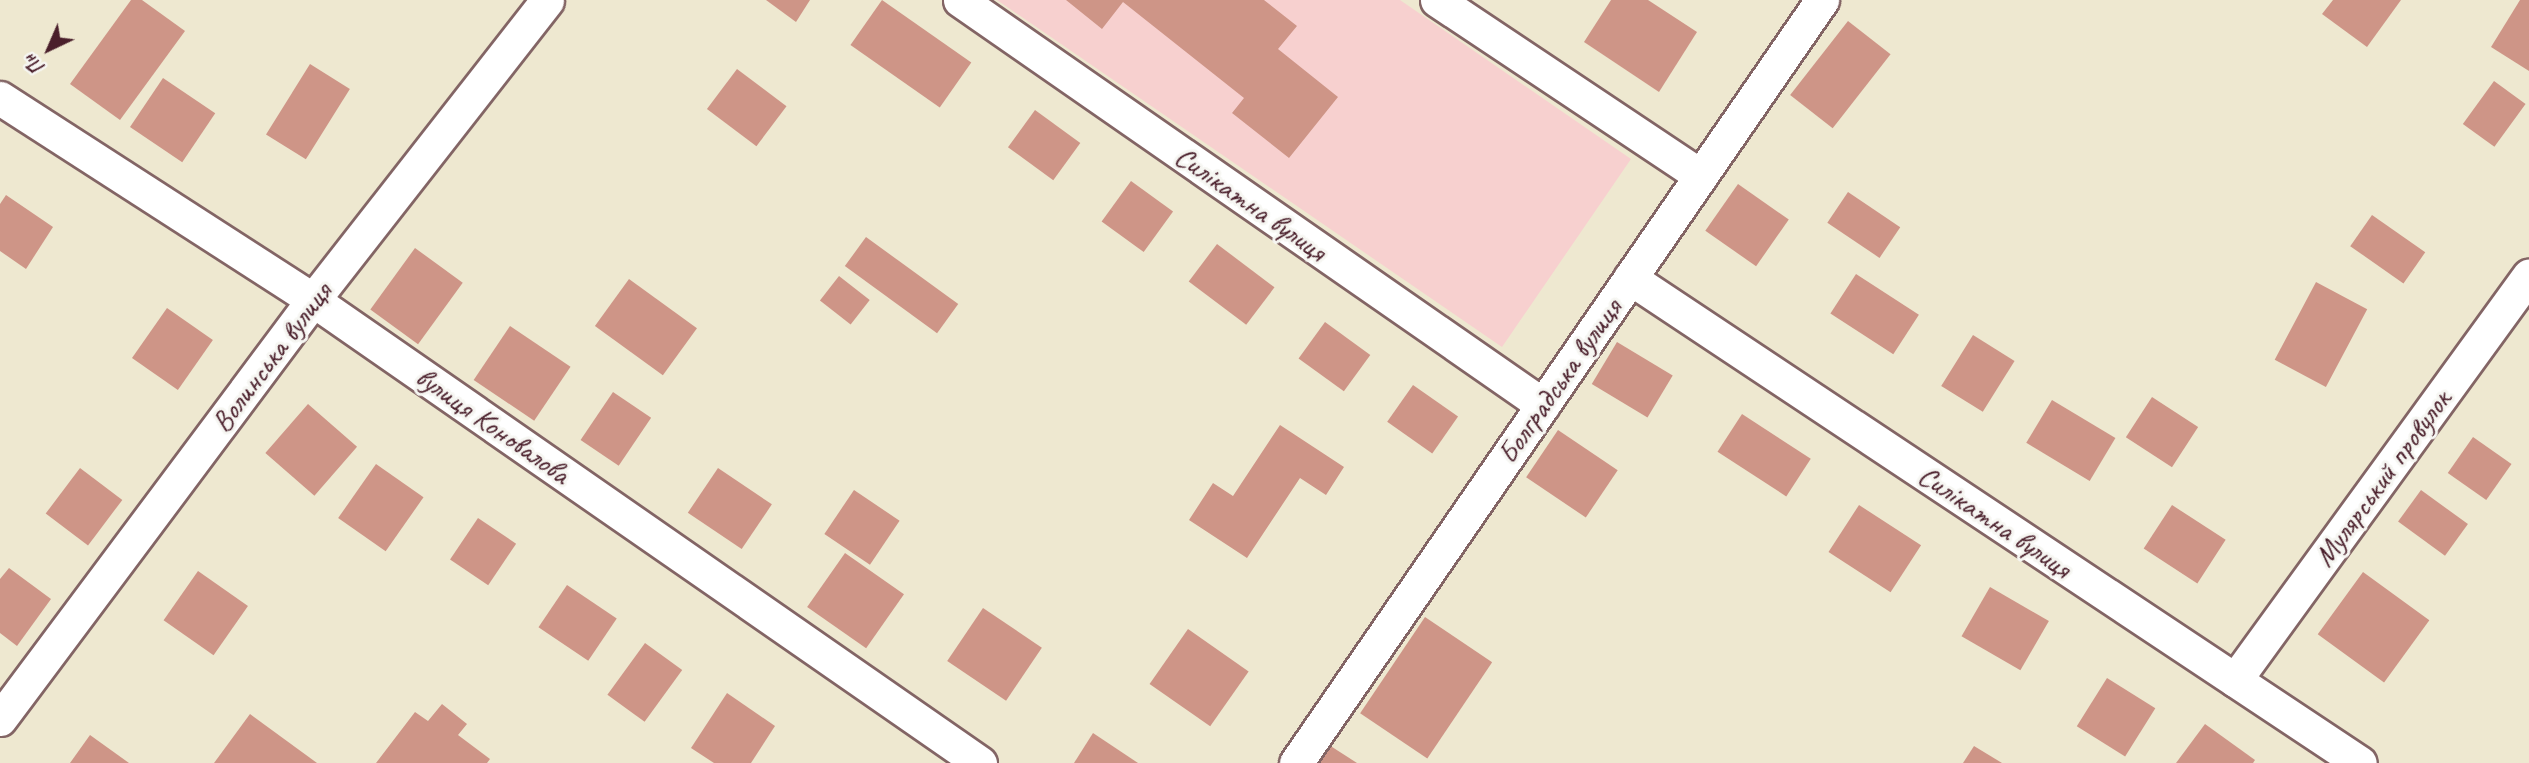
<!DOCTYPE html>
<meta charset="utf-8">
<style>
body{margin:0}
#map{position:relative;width:2529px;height:763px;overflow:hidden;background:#eee8d0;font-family:Caveat,sans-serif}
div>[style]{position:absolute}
.built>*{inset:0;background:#f7d0cf}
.building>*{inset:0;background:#ce9587;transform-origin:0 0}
.roads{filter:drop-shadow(2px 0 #836565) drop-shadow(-2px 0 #836565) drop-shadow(0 2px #836565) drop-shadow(0 -2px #836565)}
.minor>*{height:33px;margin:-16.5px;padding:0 16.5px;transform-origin:16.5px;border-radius:16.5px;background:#fff}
span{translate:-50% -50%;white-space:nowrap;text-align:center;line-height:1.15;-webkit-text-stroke:6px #f6f6f2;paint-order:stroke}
.street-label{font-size:30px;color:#4a1f2b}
.north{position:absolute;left:14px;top:14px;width:70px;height:70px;-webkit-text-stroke:5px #f6f6f2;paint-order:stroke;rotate:224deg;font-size:19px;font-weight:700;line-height:28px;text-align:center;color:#4a1f2b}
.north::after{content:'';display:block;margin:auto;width:24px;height:32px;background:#4a1f2b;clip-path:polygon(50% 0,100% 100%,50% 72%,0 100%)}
</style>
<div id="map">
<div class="built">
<div style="clip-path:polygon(997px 0,1400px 0,1631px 159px,1502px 347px)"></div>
</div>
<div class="building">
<div style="clip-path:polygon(131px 0,142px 0,185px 31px,120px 120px,70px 84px)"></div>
<div style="clip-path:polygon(766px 0,810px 0,796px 22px)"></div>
<div style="left:882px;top:0;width:109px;height:55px;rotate:35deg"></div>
<div style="clip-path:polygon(1066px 0,1264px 0,1297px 26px,1278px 49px,1338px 97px,1289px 158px,1232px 113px,1244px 98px,1123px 2px,1102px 29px)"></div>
<div style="clip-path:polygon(1611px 0,1648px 0,1697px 32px,1659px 92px,1584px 42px)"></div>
<div style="clip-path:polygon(2333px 0,2401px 0,2367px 47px,2322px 14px)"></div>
<div style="clip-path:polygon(2520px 0,2529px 0,2529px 71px,2491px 47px)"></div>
<div style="left:1848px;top:21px;width:54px;height:94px;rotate:38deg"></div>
<div style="left:310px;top:64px;width:47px;height:83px;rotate:32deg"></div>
<div style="left:737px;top:69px;width:62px;height:50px;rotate:37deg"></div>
<div style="left:163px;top:78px;width:63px;height:59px;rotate:34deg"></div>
<div style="left:2494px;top:81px;width:39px;height:53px;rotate:36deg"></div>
<div style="left:1035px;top:110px;width:56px;height:46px;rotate:36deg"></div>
<div style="left:1131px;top:181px;width:52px;height:50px;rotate:36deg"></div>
<div style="left:1738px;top:184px;width:62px;height:57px;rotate:35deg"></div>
<div style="left:1848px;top:192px;width:63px;height:37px;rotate:34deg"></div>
<div style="clip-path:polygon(6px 195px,53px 227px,26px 269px,0 251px,0 204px)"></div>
<div style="left:2372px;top:215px;width:65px;height:38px;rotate:35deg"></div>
<div style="left:866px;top:237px;width:114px;height:36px;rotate:36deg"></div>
<div style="left:1217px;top:244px;width:72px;height:47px;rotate:37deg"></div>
<div style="left:415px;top:248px;width:59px;height:76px;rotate:36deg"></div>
<div style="left:1856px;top:274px;width:75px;height:47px;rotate:33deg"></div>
<div style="left:839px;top:276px;width:39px;height:31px;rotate:38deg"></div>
<div style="left:629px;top:279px;width:84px;height:58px;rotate:36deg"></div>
<div style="left:2316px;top:282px;width:58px;height:88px;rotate:28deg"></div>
<div style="left:167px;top:308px;width:56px;height:61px;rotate:35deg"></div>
<div style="left:1325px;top:322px;width:56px;height:45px;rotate:36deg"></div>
<div style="left:510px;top:326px;width:73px;height:65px;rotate:34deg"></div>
<div style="left:1973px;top:335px;width:49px;height:60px;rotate:32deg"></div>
<div style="left:1617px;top:342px;width:65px;height:49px;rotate:31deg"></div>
<div style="left:1413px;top:385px;width:55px;height:45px;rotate:35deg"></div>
<div style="left:613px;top:392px;width:46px;height:58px;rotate:34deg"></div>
<div style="left:2152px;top:397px;width:55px;height:48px;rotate:33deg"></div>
<div style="left:2052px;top:400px;width:74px;height:50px;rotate:31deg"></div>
<div style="left:308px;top:404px;width:65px;height:65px;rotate:41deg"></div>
<div style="left:1742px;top:414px;width:82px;height:45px;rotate:33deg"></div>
<div style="clip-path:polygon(1280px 425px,1344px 467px,1326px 495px,1300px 478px,1247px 558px,1189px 520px,1213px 483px,1233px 496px)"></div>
<div style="left:1558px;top:430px;width:72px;height:57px;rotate:34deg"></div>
<div style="left:2473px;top:437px;width:47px;height:44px;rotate:35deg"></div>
<div style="left:376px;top:464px;width:58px;height:66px;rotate:35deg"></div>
<div style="left:80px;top:468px;width:53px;height:57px;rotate:37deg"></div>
<div style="left:718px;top:468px;width:65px;height:54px;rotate:34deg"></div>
<div style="left:854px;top:490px;width:55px;height:53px;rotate:34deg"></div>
<div style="left:2421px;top:490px;width:58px;height:39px;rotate:36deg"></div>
<div style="left:1859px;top:505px;width:74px;height:56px;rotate:33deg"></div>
<div style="left:2172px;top:505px;width:64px;height:52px;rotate:33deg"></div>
<div style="left:478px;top:518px;width:46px;height:50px;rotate:34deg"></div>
<div style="left:845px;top:553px;width:72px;height:66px;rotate:35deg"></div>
<div style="clip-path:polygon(9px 568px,51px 599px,17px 646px,0 633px,0 579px)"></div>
<div style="left:198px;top:571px;width:61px;height:60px;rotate:35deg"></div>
<div style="left:2363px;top:572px;width:82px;height:77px;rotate:36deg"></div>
<div style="left:567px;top:585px;width:60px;height:51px;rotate:34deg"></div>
<div style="left:1990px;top:587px;width:68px;height:57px;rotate:30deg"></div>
<div style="left:983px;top:608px;width:71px;height:64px;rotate:34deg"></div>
<div style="left:1425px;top:617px;width:81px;height:116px;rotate:34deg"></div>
<div style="left:1188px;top:629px;width:74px;height:67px;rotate:35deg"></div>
<div style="left:645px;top:643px;width:46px;height:64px;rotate:36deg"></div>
<div style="left:2107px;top:678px;width:57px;height:57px;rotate:32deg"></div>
<div style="clip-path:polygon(727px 693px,775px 726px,751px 763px,714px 763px,691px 748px)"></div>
<div style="clip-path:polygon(442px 704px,467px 724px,458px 735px,490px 759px,487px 763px,376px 763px,415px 712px,428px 721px)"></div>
<div style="clip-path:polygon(250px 714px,317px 763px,214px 763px)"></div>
<div style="clip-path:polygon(2205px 724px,2255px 760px,2253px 763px,2176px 763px)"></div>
<div style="clip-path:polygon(1093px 733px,1138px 763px,1074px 763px)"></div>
<div style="clip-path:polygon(90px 735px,129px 763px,70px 763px)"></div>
<div style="clip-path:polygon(1329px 745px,1357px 763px,1316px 763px)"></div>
<div style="clip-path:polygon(1974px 746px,2002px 763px,1963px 763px)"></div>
</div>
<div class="roads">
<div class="minor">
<div style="left:960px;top:0;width:710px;rotate:34.79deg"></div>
<div style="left:1437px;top:0;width:317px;rotate:33.7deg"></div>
<div style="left:0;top:98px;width:373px;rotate:32.8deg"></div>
<div style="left:313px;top:300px;width:812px;rotate:34.77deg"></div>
<div style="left:1630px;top:278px;width:876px;rotate:33.6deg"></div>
<div style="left:2235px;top:680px;width:500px;rotate:-54deg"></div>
<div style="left:0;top:719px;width:523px;rotate:-53.24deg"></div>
<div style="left:313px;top:300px;width:380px;rotate:-52deg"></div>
<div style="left:1296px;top:763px;width:927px;rotate:-55.42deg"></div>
</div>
</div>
<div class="street-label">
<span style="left:1251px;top:203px;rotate:35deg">Силікатна вулиця</span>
<span style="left:271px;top:357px;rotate:-53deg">Волинська вулиця</span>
<span style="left:1559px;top:381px;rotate:-55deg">Болградська вулиця</span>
<span style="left:493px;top:425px;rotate:35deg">вулиця Коновалова</span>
<span style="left:2382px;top:478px;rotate:-54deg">Мулярський провулок</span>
<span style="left:1995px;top:521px;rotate:34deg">Силікатна вулиця</span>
</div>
<div class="north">Пн</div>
</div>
